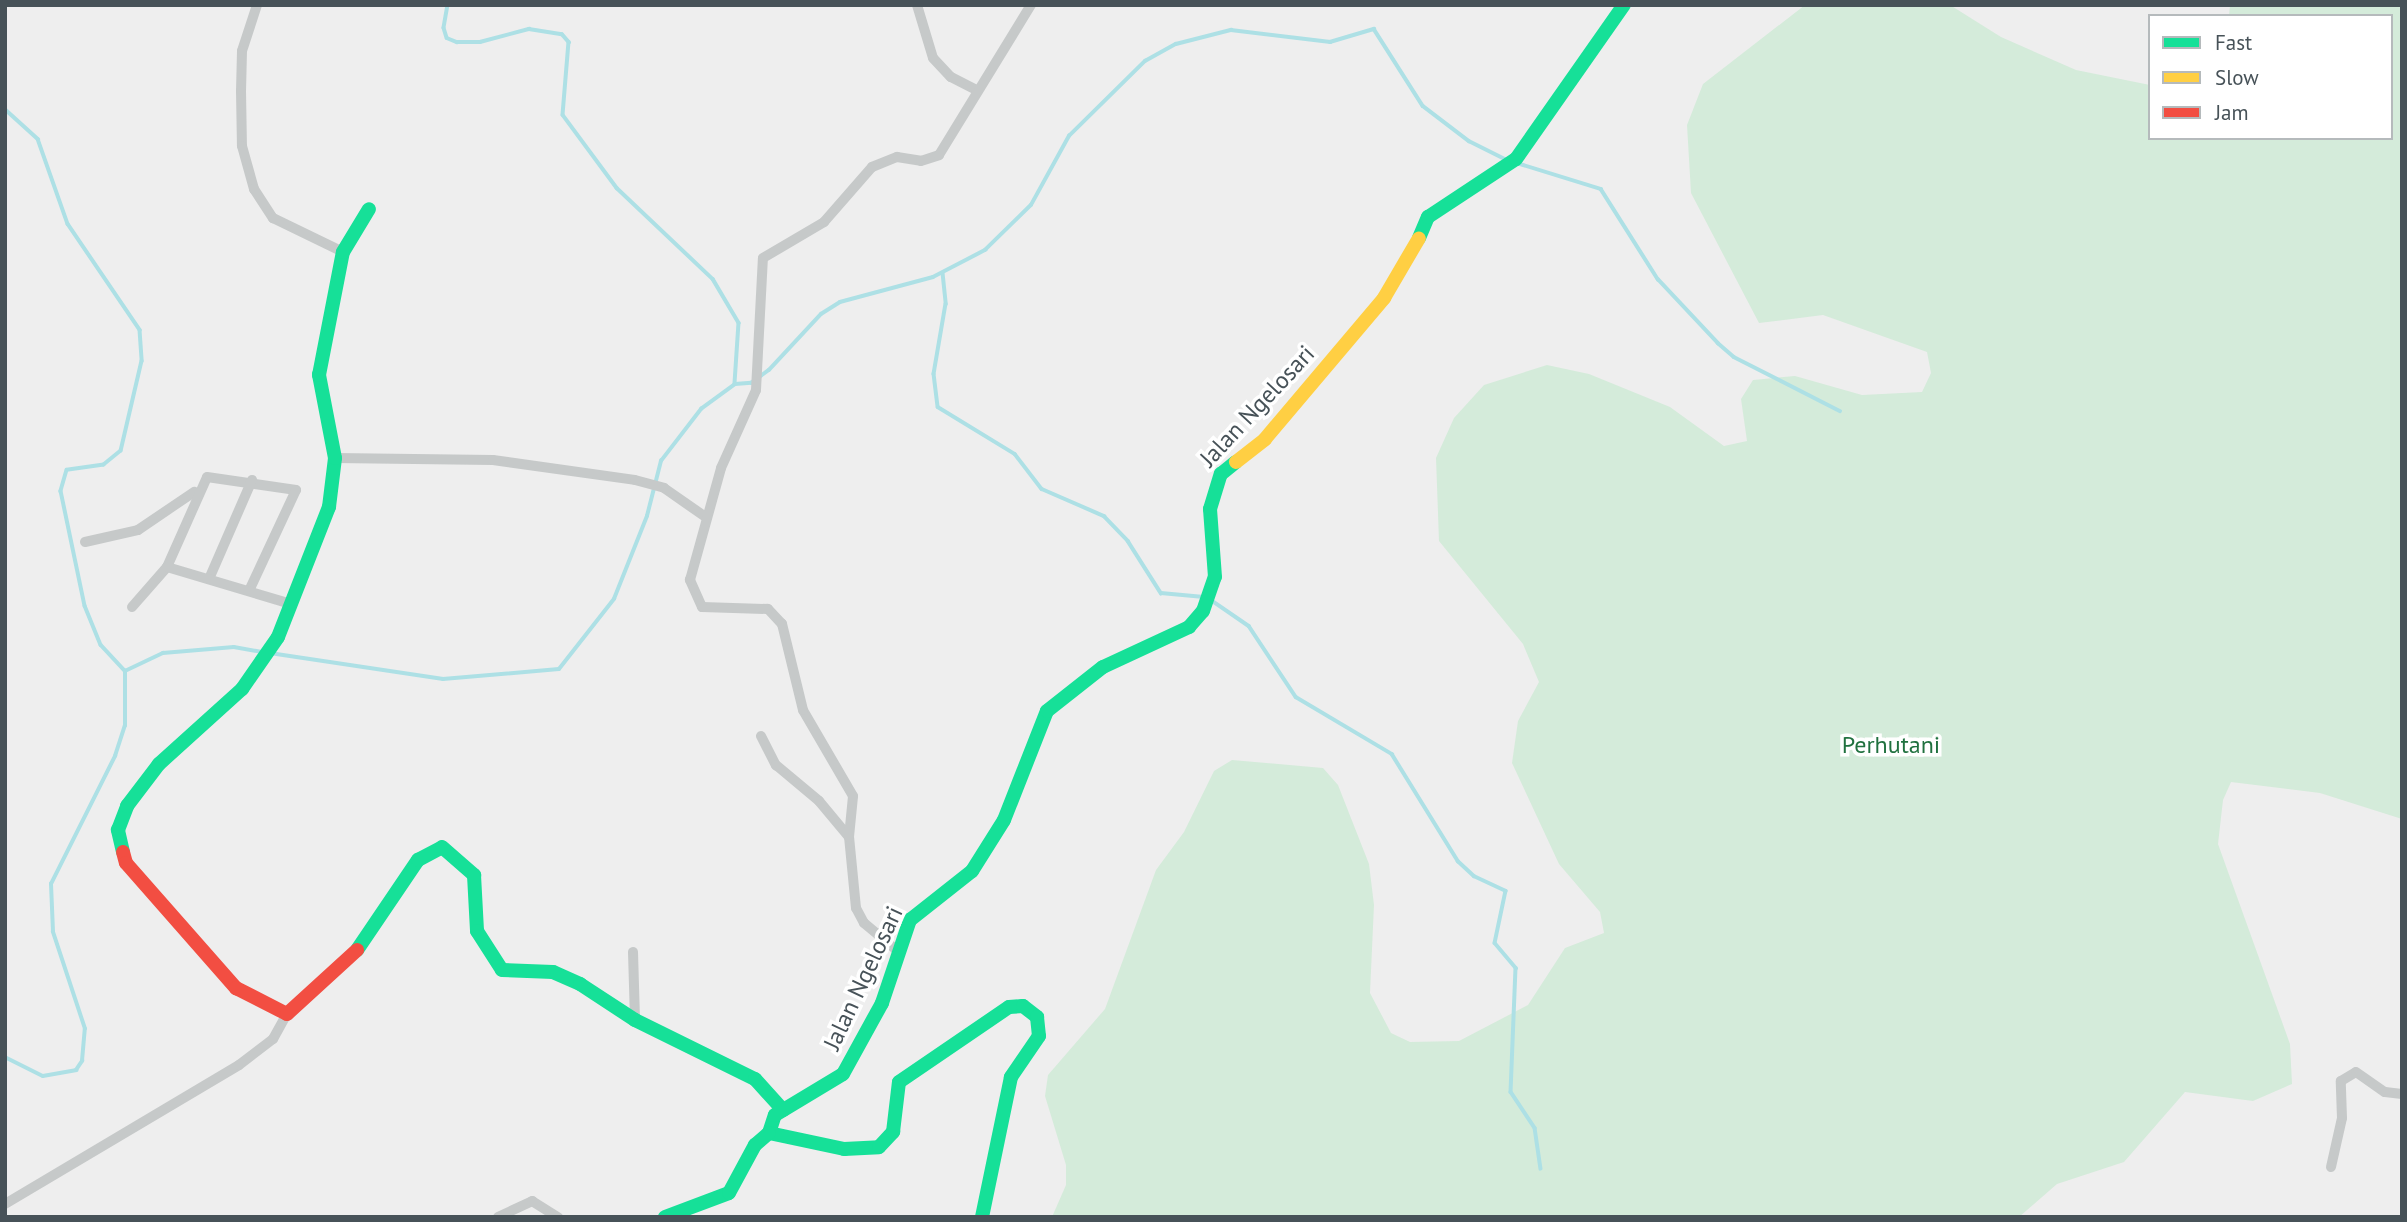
<!DOCTYPE html>
<style>
body{margin:0}
#map{position:relative;width:2407px;height:1222px;overflow:hidden;background:#eee;font-family:"PT Sans",sans-serif}
div>[style]{position:absolute}
.green>*{inset:0;background:#d4ebda}
.stream>*{height:3.5px;margin:-1.75px;padding:0 1.75px;transform-origin:1.75px;border-radius:1.75px;background:#ade0e5}
.street>*{height:10px;margin:-5px;padding:0 5px;transform-origin:5px;border-radius:5px;background:#c6c9c9}
.fast>*{height:14px;margin:-7px;padding:0 7px;transform-origin:7px;border-radius:7px;background:#16e098}
.slow>*{height:14px;margin:-7px;padding:0 7px;transform-origin:7px;border-radius:7px;background:#ffcf43}
.jam>*{height:14px;margin:-7px;padding:0 7px;transform-origin:7px;border-radius:7px;background:#f24e42}
span{translate:-50% -50%;white-space:nowrap;text-align:center;line-height:1.15;-webkit-text-stroke:7px #fff;paint-order:stroke}
.street-label{font-size:24px;color:#475258}
.park-label{font-size:24px;color:#20713f}
.frame{position:absolute;inset:0;border:7px solid #475258;pointer-events:none}
.legend{position:absolute;left:2148px;top:14px;width:245px;height:126px;box-sizing:border-box;background:#fff;border:2px solid #b5babc;margin:0;padding:9px 12px;list-style:none;font-size:21px;color:#475258}
.legend li{display:flex;align-items:center;gap:14px;height:35px}
.legend b{width:35px;border:2px solid #b5babc}
</style>
<div id="map">
<div class="green">
<div style="clip-path:polygon(1805px 5px,1950px 5px,2001px 37px,2076px 70px,2150px 85px,2150px 138px,2391px 138px,2391px 16px,2229px 16px,2230px 5px,2402px 5px,2402px 819px,2320px 793px,2231px 782px,2223px 800px,2218px 844px,2290px 1044px,2292px 1084px,2253px 1101px,2185px 1092px,2124px 1162px,2057px 1184px,2019px 1217px,1052px 1217px,1066px 1185px,1066px 1165px,1045px 1096px,1048px 1075px,1105px 1009px,1156px 870px,1184px 832px,1214px 771px,1232px 760px,1323px 768px,1338px 785px,1369px 864px,1374px 905px,1370px 993px,1391px 1033px,1410px 1042px,1459px 1041px,1528px 1005px,1565px 948px,1604px 933px,1600px 912px,1559px 864px,1512px 763px,1518px 721px,1539px 682px,1523px 644px,1439px 541px,1436px 458px,1454px 418px,1484px 385px,1547px 365px,1589px 374px,1670px 407px,1724px 446px,1747px 441px,1741px 399px,1753px 380px,1795px 376px,1862px 395px,1922px 392px,1931px 373px,1927px 352px,1823px 315px,1759px 323px,1691px 193px,1687px 125px,1703px 84px)"></div>
</div>
<div class="stream">
<div style="left:448px;top:5px;width:23px;rotate:100deg"></div>
<div style="left:444px;top:28px;width:10px;rotate:73deg"></div>
<div style="left:447px;top:38px;width:11px;rotate:22deg"></div>
<div style="left:457px;top:42px;width:23px"></div>
<div style="left:480px;top:42px;width:51px;rotate:-14.9deg"></div>
<div style="left:529px;top:29px;width:33px;rotate:9deg"></div>
<div style="left:562px;top:34px;width:11px;rotate:49deg"></div>
<div style="left:569px;top:42px;width:73px;rotate:94.7deg"></div>
<div style="left:563px;top:115px;width:91px;rotate:53.5deg"></div>
<div style="left:617px;top:188px;width:132px;rotate:43.5deg"></div>
<div style="left:713px;top:279px;width:51px;rotate:59.4deg"></div>
<div style="left:739px;top:323px;width:61px;rotate:93.8deg"></div>
<div style="left:5px;top:109px;width:45px;rotate:42.3deg"></div>
<div style="left:38px;top:139px;width:90px;rotate:70.6deg"></div>
<div style="left:68px;top:224px;width:128px;rotate:55.8deg"></div>
<div style="left:140px;top:330px;width:31px;rotate:86deg"></div>
<div style="left:142px;top:361px;width:92px;rotate:103.1deg"></div>
<div style="left:121px;top:451px;width:22px;rotate:141deg"></div>
<div style="left:104px;top:465px;width:37px;rotate:172deg"></div>
<div style="left:67px;top:470px;width:22px;rotate:106deg"></div>
<div style="left:61px;top:491px;width:117px;rotate:78.2deg"></div>
<div style="left:85px;top:606px;width:42px;rotate:67.7deg"></div>
<div style="left:101px;top:645px;width:35px;rotate:47deg"></div>
<div style="left:1517px;top:163px;width:88px;rotate:17.2deg"></div>
<div style="left:1601px;top:189px;width:107px;rotate:57.7deg"></div>
<div style="left:1658px;top:279px;width:88px;rotate:46.8deg"></div>
<div style="left:1718px;top:343px;width:21px;rotate:41deg"></div>
<div style="left:1734px;top:357px;width:119px;rotate:27deg"></div>
<div style="left:943px;top:273px;width:31px;rotate:84deg"></div>
<div style="left:946px;top:304px;width:71px;rotate:99.7deg"></div>
<div style="left:934px;top:374px;width:33px;rotate:83deg"></div>
<div style="left:938px;top:407px;width:90px;rotate:31.4deg"></div>
<div style="left:1015px;top:454px;width:44px;rotate:52.4deg"></div>
<div style="left:1042px;top:489px;width:68px;rotate:23.5deg"></div>
<div style="left:1104px;top:516px;width:35px;rotate:46deg"></div>
<div style="left:1128px;top:541px;width:62px;rotate:57.6deg"></div>
<div style="left:1161px;top:593px;width:43px;rotate:5.3deg"></div>
<div style="left:1211px;top:600px;width:46px;rotate:34.4deg"></div>
<div style="left:1249px;top:626px;width:85px;rotate:56.5deg"></div>
<div style="left:1296px;top:697px;width:112px;rotate:30.7deg"></div>
<div style="left:1392px;top:754px;width:126px;rotate:58.3deg"></div>
<div style="left:1458px;top:861px;width:22px;rotate:43deg"></div>
<div style="left:1474px;top:876px;width:35px;rotate:25deg"></div>
<div style="left:1506px;top:891px;width:53px;rotate:101.9deg"></div>
<div style="left:1495px;top:943px;width:33px;rotate:50deg"></div>
<div style="left:1516px;top:968px;width:124px;rotate:92.3deg"></div>
<div style="left:1511px;top:1092px;width:43px;rotate:56.3deg"></div>
<div style="left:1535px;top:1128px;width:41px;rotate:81.7deg"></div>
<div style="left:270px;top:653px;width:175px;rotate:8.5deg"></div>
<div style="left:443px;top:679px;width:116px;rotate:-4.9deg"></div>
<div style="left:559px;top:669px;width:89px;rotate:-51.8deg"></div>
<div style="left:614px;top:599px;width:89px;rotate:-68.3deg"></div>
<div style="left:647px;top:516px;width:57px;rotate:-75.7deg"></div>
<div style="left:661px;top:461px;width:66px;rotate:-52.4deg"></div>
<div style="left:701px;top:409px;width:42px;rotate:-36.3deg"></div>
<div style="left:735px;top:384px;width:16px;rotate:-4deg"></div>
<div style="left:751px;top:383px;width:22px;rotate:-36deg"></div>
<div style="left:769px;top:370px;width:76px;rotate:-47.1deg"></div>
<div style="left:821px;top:314px;width:22px;rotate:-32deg"></div>
<div style="left:840px;top:302px;width:96px;rotate:-15deg"></div>
<div style="left:933px;top:277px;width:59px;rotate:-27.4deg"></div>
<div style="left:985px;top:250px;width:64px;rotate:-44.4deg"></div>
<div style="left:1031px;top:205px;width:79px;rotate:-61.2deg"></div>
<div style="left:1069px;top:136px;width:107px;rotate:-44.6deg"></div>
<div style="left:1145px;top:61px;width:35px;rotate:-29deg"></div>
<div style="left:1176px;top:44px;width:57px;rotate:-14.3deg"></div>
<div style="left:1231px;top:30px;width:100px;rotate:6.9deg"></div>
<div style="left:1330px;top:42px;width:46px;rotate:-16.5deg"></div>
<div style="left:1374px;top:29px;width:91px;rotate:57.5deg"></div>
<div style="left:1423px;top:106px;width:58px;rotate:37.3deg"></div>
<div style="left:1469px;top:141px;width:42px;rotate:26.6deg"></div>
<div style="left:5px;top:1057px;width:42px;rotate:26.6deg"></div>
<div style="left:43px;top:1076px;width:34px;rotate:-10deg"></div>
<div style="left:76px;top:1070px;width:11px;rotate:-56deg"></div>
<div style="left:82px;top:1061px;width:32px;rotate:-85deg"></div>
<div style="left:85px;top:1029px;width:102px;rotate:-108.3deg"></div>
<div style="left:53px;top:932px;width:48px;rotate:-92.4deg"></div>
<div style="left:51px;top:884px;width:143px;rotate:-63.4deg"></div>
<div style="left:115px;top:756px;width:32px;rotate:-72deg"></div>
<div style="left:125px;top:726px;width:55px;rotate:-90deg"></div>
<div style="left:125px;top:671px;width:42px;rotate:-25.3deg"></div>
<div style="left:163px;top:653px;width:71px;rotate:-4.8deg"></div>
<div style="left:234px;top:647px;width:28px;rotate:10deg"></div>
</div>
<div class="street">
<div style="left:257px;top:5px;width:48px;rotate:108.1deg"></div>
<div style="left:242px;top:51px;width:40px;rotate:91.4deg"></div>
<div style="left:241px;top:91px;width:55px;rotate:89deg"></div>
<div style="left:242px;top:146px;width:45px;rotate:74.4deg"></div>
<div style="left:254px;top:189px;width:35px;rotate:57deg"></div>
<div style="left:273px;top:218px;width:78px;rotate:25.9deg"></div>
<div style="left:917px;top:5px;width:55px;rotate:73.2deg"></div>
<div style="left:933px;top:58px;width:26px;rotate:47deg"></div>
<div style="left:951px;top:77px;width:28px;rotate:27deg"></div>
<div style="left:335px;top:458px;width:158px;rotate:0.7deg"></div>
<div style="left:493px;top:460px;width:143px;rotate:8deg"></div>
<div style="left:635px;top:480px;width:30px;rotate:15deg"></div>
<div style="left:664px;top:488px;width:52px;rotate:34.9deg"></div>
<div style="left:85px;top:542px;width:54px;rotate:-12.8deg"></div>
<div style="left:138px;top:530px;width:68px;rotate:-34.2deg"></div>
<div style="left:167px;top:567px;width:98px;rotate:-66deg"></div>
<div style="left:207px;top:477px;width:90px;rotate:8.3deg"></div>
<div style="left:296px;top:490px;width:111px;rotate:115deg"></div>
<div style="left:209px;top:579px;width:108px;rotate:-66.5deg"></div>
<div style="left:132px;top:607px;width:53px;rotate:-48.8deg"></div>
<div style="left:167px;top:567px;width:129px;rotate:16.6deg"></div>
<div style="left:761px;top:736px;width:33px;rotate:63deg"></div>
<div style="left:776px;top:765px;width:56px;rotate:39.9deg"></div>
<div style="left:819px;top:801px;width:47px;rotate:50.2deg"></div>
<div style="left:633px;top:952px;width:68px;rotate:88.3deg"></div>
<div style="left:900px;top:953px;width:47px;rotate:-140.2deg"></div>
<div style="left:864px;top:923px;width:17px;rotate:-118deg"></div>
<div style="left:856px;top:908px;width:71px;rotate:-95.6deg"></div>
<div style="left:849px;top:837px;width:41px;rotate:-84.4deg"></div>
<div style="left:853px;top:796px;width:99px;rotate:-120.2deg"></div>
<div style="left:803px;top:710px;width:89px;rotate:-103.7deg"></div>
<div style="left:782px;top:624px;width:21px;rotate:-133deg"></div>
<div style="left:768px;top:609px;width:66px;rotate:-178.3deg"></div>
<div style="left:702px;top:607px;width:30px;rotate:-114deg"></div>
<div style="left:690px;top:580px;width:116px;rotate:-74.5deg"></div>
<div style="left:721px;top:468px;width:85px;rotate:-65.8deg"></div>
<div style="left:756px;top:390px;width:132px;rotate:-87deg"></div>
<div style="left:763px;top:258px;width:71px;rotate:-30.5deg"></div>
<div style="left:824px;top:222px;width:73px;rotate:-48.9deg"></div>
<div style="left:872px;top:167px;width:27px;rotate:-22deg"></div>
<div style="left:897px;top:157px;width:24px;rotate:9deg"></div>
<div style="left:921px;top:161px;width:19px;rotate:-18deg"></div>
<div style="left:939px;top:155px;width:176px;rotate:-58.5deg"></div>
<div style="left:2331px;top:1167px;width:50px;rotate:-77.3deg"></div>
<div style="left:2342px;top:1118px;width:37px;rotate:-92deg"></div>
<div style="left:2341px;top:1081px;width:17px;rotate:-31deg"></div>
<div style="left:2356px;top:1072px;width:35px;rotate:35deg"></div>
<div style="left:2385px;top:1092px;width:17px;rotate:7deg"></div>
<div style="left:5px;top:1204px;width:272px;rotate:-30.7deg"></div>
<div style="left:239px;top:1065px;width:43px;rotate:-37.4deg"></div>
<div style="left:273px;top:1039px;width:29px;rotate:-61deg"></div>
<div style="left:498px;top:1217px;width:38px;rotate:-25deg"></div>
<div style="left:532px;top:1201px;width:31px;rotate:32deg"></div>
</div>
<div class="fast">
<div style="left:1419px;top:238px;width:23px;rotate:-67deg"></div>
<div style="left:1428px;top:217px;width:105px;rotate:-33.4deg"></div>
<div style="left:1516px;top:159px;width:188px;rotate:-55deg"></div>
<div style="left:123px;top:852px;width:23px;rotate:-103deg"></div>
<div style="left:118px;top:830px;width:26px;rotate:-69deg"></div>
<div style="left:127px;top:806px;width:53px;rotate:-52.7deg"></div>
<div style="left:159px;top:764px;width:112px;rotate:-42.1deg"></div>
<div style="left:242px;top:689px;width:63px;rotate:-55.3deg"></div>
<div style="left:278px;top:637px;width:140px;rotate:-68.6deg"></div>
<div style="left:329px;top:507px;width:49px;rotate:-83deg"></div>
<div style="left:335px;top:458px;width:85px;rotate:-100.9deg"></div>
<div style="left:319px;top:375px;width:125px;rotate:-79deg"></div>
<div style="left:343px;top:252px;width:50px;rotate:-58.8deg"></div>
<div style="left:357px;top:950px;width:109px;rotate:-55.9deg"></div>
<div style="left:418px;top:860px;width:27px;rotate:-28deg"></div>
<div style="left:442px;top:847px;width:43px;rotate:41.2deg"></div>
<div style="left:474px;top:875px;width:56px;rotate:86.9deg"></div>
<div style="left:477px;top:931px;width:46px;rotate:57.3deg"></div>
<div style="left:502px;top:970px;width:51px;rotate:2.2deg"></div>
<div style="left:553px;top:972px;width:30px;rotate:24deg"></div>
<div style="left:580px;top:984px;width:66px;rotate:33.2deg"></div>
<div style="left:635px;top:1020px;width:134px;rotate:26.2deg"></div>
<div style="left:755px;top:1079px;width:42px;rotate:47.9deg"></div>
<div style="left:769px;top:1133px;width:19px;rotate:-72deg"></div>
<div style="left:775px;top:1115px;width:79px;rotate:-31.1deg"></div>
<div style="left:843px;top:1074px;width:81px;rotate:-61.2deg"></div>
<div style="left:882px;top:1003px;width:88px;rotate:-71.4deg"></div>
<div style="left:910px;top:920px;width:79px;rotate:-38.3deg"></div>
<div style="left:972px;top:871px;width:60px;rotate:-57.9deg"></div>
<div style="left:1004px;top:820px;width:117px;rotate:-68.5deg"></div>
<div style="left:1047px;top:711px;width:71px;rotate:-38.2deg"></div>
<div style="left:1103px;top:667px;width:95px;rotate:-24.9deg"></div>
<div style="left:1189px;top:627px;width:21px;rotate:-49deg"></div>
<div style="left:1203px;top:611px;width:36px;rotate:-71deg"></div>
<div style="left:1215px;top:577px;width:68px;rotate:-94.2deg"></div>
<div style="left:1210px;top:509px;width:37px;rotate:-73deg"></div>
<div style="left:1221px;top:474px;width:19px;rotate:-39deg"></div>
<div style="left:769px;top:1133px;width:77px;rotate:12deg"></div>
<div style="left:844px;top:1149px;width:35px;rotate:-3deg"></div>
<div style="left:879px;top:1147px;width:21px;rotate:-47deg"></div>
<div style="left:893px;top:1132px;width:50px;rotate:-83.2deg"></div>
<div style="left:899px;top:1082px;width:133px;rotate:-34.3deg"></div>
<div style="left:1009px;top:1007px;width:14px;rotate:-4deg"></div>
<div style="left:1023px;top:1006px;width:18px;rotate:38deg"></div>
<div style="left:1037px;top:1017px;width:19px;rotate:84deg"></div>
<div style="left:1039px;top:1036px;width:50px;rotate:124.3deg"></div>
<div style="left:1011px;top:1077px;width:143px;rotate:101.7deg"></div>
<div style="left:665px;top:1217px;width:68px;rotate:-20.6deg"></div>
<div style="left:729px;top:1193px;width:55px;rotate:-61.6deg"></div>
<div style="left:755px;top:1145px;width:18px;rotate:-41deg"></div>
</div>
<div class="slow">
<div style="left:1236px;top:462px;width:37px;rotate:-38deg"></div>
<div style="left:1265px;top:439px;width:185px;rotate:-49.8deg"></div>
<div style="left:1384px;top:298px;width:69px;rotate:-59.7deg"></div>
</div>
<div class="jam">
<div style="left:123px;top:852px;width:11px;rotate:75deg"></div>
<div style="left:126px;top:863px;width:167px;rotate:48.7deg"></div>
<div style="left:236px;top:988px;width:57px;rotate:27deg"></div>
<div style="left:287px;top:1014px;width:95px;rotate:-42.4deg"></div>
</div>
<div class="street-label">
<span style="left:1257px;top:406px;rotate:-47deg">Jalan Ngelosari</span>
<span style="left:863px;top:978px;rotate:-65deg">Jalan Ngelosari</span>
</div>
<div class="park-label">
<span style="left:1891px;top:745px">Perhutani</span>
</div>
<div class="frame"></div>
<ul class="legend">
<li><b style="height:9px;background:#16e098"></b>Fast</li>
<li><b style="height:9px;background:#ffcf43"></b>Slow</li>
<li><b style="height:9px;background:#f24e42"></b>Jam</li>
</ul>
</div>
